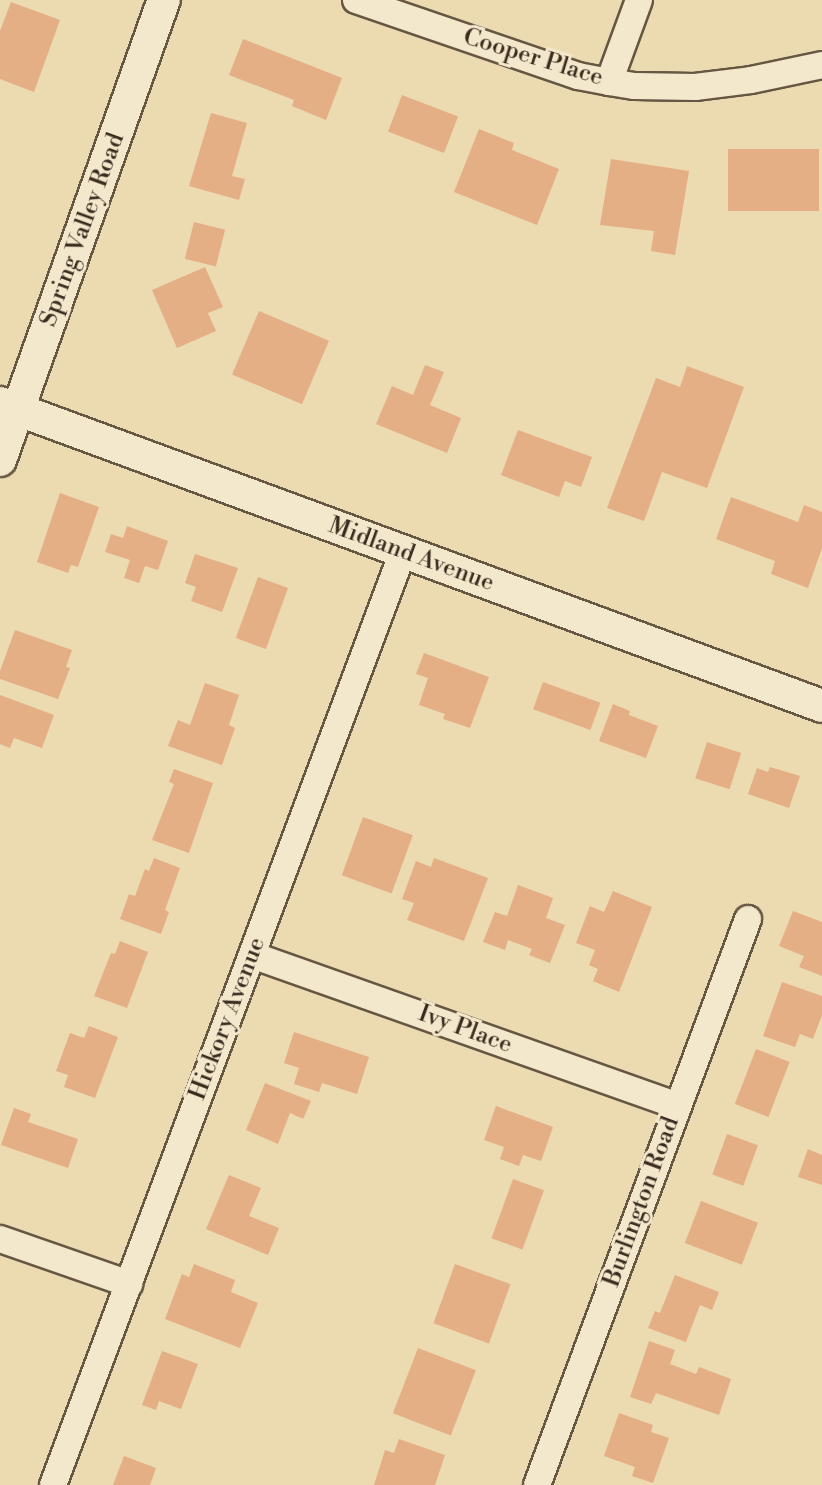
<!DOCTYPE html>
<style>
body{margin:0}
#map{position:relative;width:822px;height:1485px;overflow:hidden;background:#ecdab1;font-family:"Libre Bodoni",serif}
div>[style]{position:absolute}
.building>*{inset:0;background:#e4af85;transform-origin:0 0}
.roads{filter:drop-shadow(2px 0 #665743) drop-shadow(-2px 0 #665743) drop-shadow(0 2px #665743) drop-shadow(0 -2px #665743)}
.minor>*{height:26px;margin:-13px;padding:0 13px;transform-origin:13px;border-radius:13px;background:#f3e7cc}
.tertiary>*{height:32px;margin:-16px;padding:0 16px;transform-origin:16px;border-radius:16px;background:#f3e7cc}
span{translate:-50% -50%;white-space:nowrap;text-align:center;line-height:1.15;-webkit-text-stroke:6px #f3e7cc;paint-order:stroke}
.street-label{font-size:24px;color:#3a2b1e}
</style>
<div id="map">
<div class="building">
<div style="clip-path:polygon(11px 2px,60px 20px,34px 92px,0 79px,0 31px)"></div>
<div style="clip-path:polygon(243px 39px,342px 78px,326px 120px,292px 106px,294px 100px,229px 75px)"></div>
<div style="left:402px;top:95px;width:60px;height:39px;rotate:21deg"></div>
<div style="clip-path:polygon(211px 113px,247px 123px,232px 176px,245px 179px,239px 200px,189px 186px)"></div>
<div style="clip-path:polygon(479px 129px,514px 143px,512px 150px,559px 169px,537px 225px,454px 192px)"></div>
<div style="left:728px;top:149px;width:91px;height:62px"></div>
<div style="clip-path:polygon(611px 159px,689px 171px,675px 255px,651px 251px,654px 231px,600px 225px)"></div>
<div style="left:194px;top:222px;width:32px;height:38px;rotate:14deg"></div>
<div style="clip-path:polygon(205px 267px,223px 307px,208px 313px,216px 331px,177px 348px,152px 290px)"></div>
<div style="left:259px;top:311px;width:76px;height:69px;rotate:23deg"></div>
<div style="clip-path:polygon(425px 365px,444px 372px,430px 405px,461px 418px,447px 453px,376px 424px,392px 386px,413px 395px)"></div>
<div style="clip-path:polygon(687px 366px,744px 387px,707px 488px,662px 472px,644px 521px,607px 508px,656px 378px,680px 387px)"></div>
<div style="clip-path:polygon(518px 430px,592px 457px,581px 487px,565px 481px,559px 497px,501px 475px)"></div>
<div style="clip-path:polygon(60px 493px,99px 507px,78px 567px,71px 565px,68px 573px,37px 562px)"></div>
<div style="clip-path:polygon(731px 497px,798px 522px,804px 505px,822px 512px,822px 548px,808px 588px,771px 574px,775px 561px,716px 539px)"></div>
<div style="clip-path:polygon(127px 526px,168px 541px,158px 570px,145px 566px,139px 583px,124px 578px,130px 560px,105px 552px,111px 534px,123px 538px)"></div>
<div style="clip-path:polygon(195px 554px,238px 568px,222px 612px,191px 601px,196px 587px,185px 583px)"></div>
<div style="left:258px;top:577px;width:32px;height:65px;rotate:20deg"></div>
<div style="clip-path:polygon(15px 630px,72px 650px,66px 667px,70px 668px,58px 699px,0 679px,0 671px)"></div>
<div style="clip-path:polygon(424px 653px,489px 677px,470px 728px,443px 719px,445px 714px,419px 705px,428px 678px,416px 674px)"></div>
<div style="left:543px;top:682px;width:61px;height:29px;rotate:20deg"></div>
<div style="clip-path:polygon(205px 683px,239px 695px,229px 725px,235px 728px,222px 765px,168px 746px,178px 720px,190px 725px)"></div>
<div style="clip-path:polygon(0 695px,54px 715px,42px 748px,14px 738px,10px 748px,0 744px)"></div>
<div style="clip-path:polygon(613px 704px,630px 711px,629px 715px,658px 726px,646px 758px,599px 741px)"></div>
<div style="left:707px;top:742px;width:36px;height:38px;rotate:18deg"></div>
<div style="clip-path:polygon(770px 767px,800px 776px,789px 808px,748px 794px,757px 768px,768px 772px)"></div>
<div style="clip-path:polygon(174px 769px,213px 783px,189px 853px,152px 840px,174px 784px,169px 782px)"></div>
<div style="left:363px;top:817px;width:53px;height:62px;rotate:20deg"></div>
<div style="clip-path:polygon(154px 858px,180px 868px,165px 910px,169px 912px,161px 934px,120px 919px,129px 894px,135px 896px,145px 869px,149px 871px)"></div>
<div style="clip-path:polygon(434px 858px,488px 878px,464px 941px,407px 920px,414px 903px,402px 899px,416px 861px,431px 867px)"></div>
<div style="clip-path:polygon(518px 885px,553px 898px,546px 918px,565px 925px,550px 963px,529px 955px,532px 949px,508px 940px,505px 950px,483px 942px,495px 912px,507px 916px)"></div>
<div style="clip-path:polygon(613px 891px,652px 907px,619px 992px,593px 981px,598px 969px,589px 965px,595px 950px,576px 943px,590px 906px,604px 912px)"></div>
<div style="clip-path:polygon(793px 911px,822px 922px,822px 976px,799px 967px,804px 956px,779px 946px)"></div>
<div style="clip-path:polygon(120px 941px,148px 952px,127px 1008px,94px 996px,111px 953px,115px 954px)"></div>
<div style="clip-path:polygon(782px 982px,822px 996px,822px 1015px,813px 1039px,800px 1034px,795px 1047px,763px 1036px)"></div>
<div style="clip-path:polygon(89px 1026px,118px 1037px,95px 1098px,64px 1087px,68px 1075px,56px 1071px,70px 1033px,84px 1038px)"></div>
<div style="clip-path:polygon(294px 1032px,369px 1057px,357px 1094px,322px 1083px,319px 1092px,294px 1084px,299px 1068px,284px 1063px)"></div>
<div style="left:756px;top:1049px;width:36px;height:59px;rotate:21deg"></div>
<div style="clip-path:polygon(265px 1083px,311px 1101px,303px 1119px,290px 1113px,278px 1144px,246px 1130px)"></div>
<div style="clip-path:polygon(496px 1106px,553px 1127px,541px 1161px,523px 1155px,519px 1166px,500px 1159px,504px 1147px,484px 1140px)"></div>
<div style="clip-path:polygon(14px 1108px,31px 1114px,28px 1122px,78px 1139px,68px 1168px,1px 1145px)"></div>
<div style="left:727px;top:1134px;width:33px;height:43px;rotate:20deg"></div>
<div style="clip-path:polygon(808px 1149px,822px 1155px,822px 1185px,798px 1177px)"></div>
<div style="clip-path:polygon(229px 1175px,261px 1188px,249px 1216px,279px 1228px,268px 1255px,206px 1229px)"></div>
<div style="left:513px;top:1179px;width:33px;height:63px;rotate:20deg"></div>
<div style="left:701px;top:1201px;width:61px;height:45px;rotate:21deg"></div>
<div style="clip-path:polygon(194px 1264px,235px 1280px,231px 1292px,258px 1303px,240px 1348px,165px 1319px,182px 1274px,189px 1277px)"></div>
<div style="left:455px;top:1264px;width:59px;height:63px;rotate:20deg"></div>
<div style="clip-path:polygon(675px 1275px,719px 1292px,712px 1310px,700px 1305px,686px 1342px,648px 1328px,655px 1311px,660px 1313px)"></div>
<div style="clip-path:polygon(649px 1341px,675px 1350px,670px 1364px,696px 1374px,699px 1367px,731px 1379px,719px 1415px,656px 1393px,651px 1404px,630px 1397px)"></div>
<div style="left:418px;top:1348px;width:62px;height:70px;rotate:21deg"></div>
<div style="clip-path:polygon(162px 1351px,198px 1364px,181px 1409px,159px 1401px,156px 1410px,142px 1405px)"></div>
<div style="clip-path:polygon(619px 1413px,653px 1425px,651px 1432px,669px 1438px,653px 1483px,632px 1476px,635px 1467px,604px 1456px)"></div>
<div style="clip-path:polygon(399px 1439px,445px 1455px,435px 1485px,374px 1485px,385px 1450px,394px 1453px)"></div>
<div style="clip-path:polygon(124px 1456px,156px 1468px,150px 1485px,113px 1485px)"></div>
</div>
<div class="roads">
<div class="minor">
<div style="left:356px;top:0;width:235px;rotate:18.9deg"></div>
<div style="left:578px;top:76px;width:32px;rotate:11deg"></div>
<div style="left:609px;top:82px;width:26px;rotate:9deg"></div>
<div style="left:635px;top:86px;width:60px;rotate:1deg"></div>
<div style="left:695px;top:87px;width:56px;rotate:-7.1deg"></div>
<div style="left:751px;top:80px;width:73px;rotate:-11.9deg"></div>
<div style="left:609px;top:82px;width:87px;rotate:-69.9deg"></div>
<div style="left:252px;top:955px;width:452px;rotate:19.5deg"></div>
<div style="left:0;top:1239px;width:137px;rotate:19.2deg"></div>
<div style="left:53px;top:1485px;width:996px;rotate:-69.44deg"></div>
<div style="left:537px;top:1485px;width:604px;rotate:-69.55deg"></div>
</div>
<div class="tertiary">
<div style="left:0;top:403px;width:876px;rotate:20.23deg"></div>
<div style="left:0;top:460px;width:488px;rotate:-70.4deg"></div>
</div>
</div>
<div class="street-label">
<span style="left:533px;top:58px;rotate:17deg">Cooper Place</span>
<span style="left:83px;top:230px;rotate:-70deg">Spring Valley Road</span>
<span style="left:411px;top:555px;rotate:20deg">Midland Avenue</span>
<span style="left:228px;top:1019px;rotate:-69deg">Hickory Avenue</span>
<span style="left:465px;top:1030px;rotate:20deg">Ivy Place</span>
<span style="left:642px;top:1202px;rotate:-70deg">Burlington Road</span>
</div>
</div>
